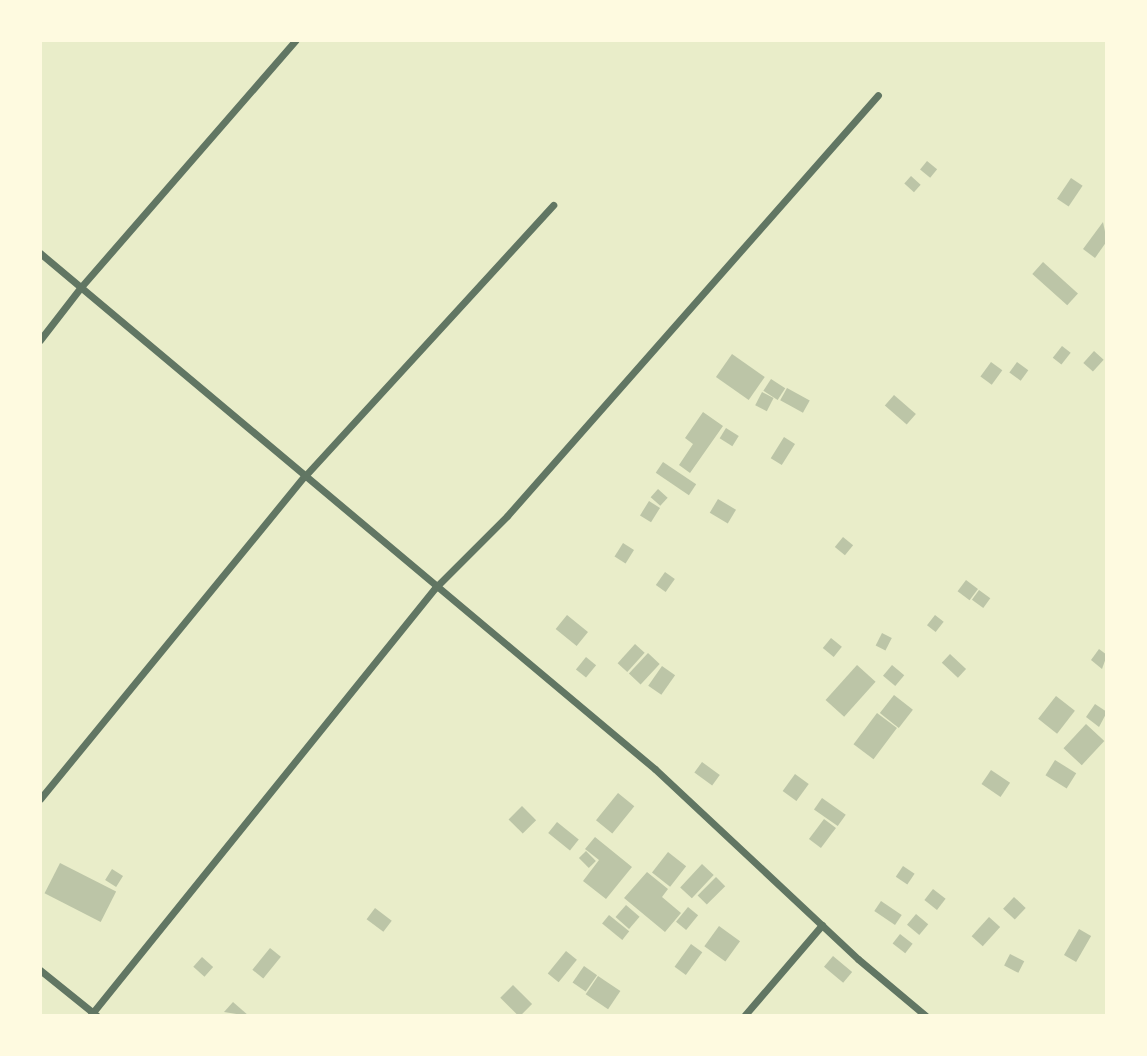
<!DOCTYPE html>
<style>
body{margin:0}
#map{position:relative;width:1147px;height:1056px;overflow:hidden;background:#e9edc9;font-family:Lato,sans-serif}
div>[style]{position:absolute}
.building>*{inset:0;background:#bcc5a7;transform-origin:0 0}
.minor>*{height:7px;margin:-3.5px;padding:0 3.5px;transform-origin:3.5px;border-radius:3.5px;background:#617663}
span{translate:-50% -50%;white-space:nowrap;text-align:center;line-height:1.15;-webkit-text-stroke:7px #fefae0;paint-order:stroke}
.frame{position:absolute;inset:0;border:42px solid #fefae0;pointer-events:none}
</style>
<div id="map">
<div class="building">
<div style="left:927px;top:161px;width:13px;height:11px;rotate:39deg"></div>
<div style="left:911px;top:176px;width:13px;height:10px;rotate:42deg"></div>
<div style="left:1071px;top:178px;width:14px;height:25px;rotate:34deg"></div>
<div style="clip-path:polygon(1103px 222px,1107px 241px,1095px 258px,1083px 249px)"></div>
<div style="left:1043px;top:262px;width:47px;height:16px;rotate:42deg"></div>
<div style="left:1062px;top:346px;width:11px;height:15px;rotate:38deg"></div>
<div style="left:1094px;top:351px;width:13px;height:16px;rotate:42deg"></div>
<div style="left:732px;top:354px;width:40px;height:28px;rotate:35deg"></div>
<div style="left:991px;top:362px;width:14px;height:18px;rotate:36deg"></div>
<div style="left:1017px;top:362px;width:14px;height:13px;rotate:36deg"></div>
<div style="left:771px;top:379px;width:17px;height:14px;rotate:33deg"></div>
<div style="left:787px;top:388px;width:26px;height:14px;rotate:29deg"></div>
<div style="left:762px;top:392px;width:13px;height:15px;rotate:27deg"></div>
<div style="left:894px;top:395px;width:29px;height:14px;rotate:41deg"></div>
<div style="clip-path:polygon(703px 412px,723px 426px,690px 473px,679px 465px,693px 444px,685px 438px)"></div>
<div style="left:726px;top:428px;width:15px;height:12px;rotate:32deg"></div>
<div style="left:784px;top:437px;width:13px;height:25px;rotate:32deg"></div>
<div style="left:663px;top:462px;width:40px;height:13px;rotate:34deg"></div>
<div style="left:658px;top:489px;width:13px;height:11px;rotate:42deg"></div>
<div style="left:718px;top:499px;width:21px;height:16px;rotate:31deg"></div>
<div style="left:649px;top:501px;width:13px;height:17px;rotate:32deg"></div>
<div style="left:843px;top:537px;width:13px;height:13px;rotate:39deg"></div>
<div style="left:623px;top:543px;width:13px;height:16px;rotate:32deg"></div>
<div style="left:665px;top:572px;width:12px;height:16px;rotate:35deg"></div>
<div style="left:966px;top:580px;width:15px;height:14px;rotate:37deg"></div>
<div style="left:979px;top:590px;width:14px;height:12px;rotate:36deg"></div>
<div style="left:567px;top:615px;width:27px;height:18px;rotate:39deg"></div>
<div style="left:935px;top:615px;width:11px;height:13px;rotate:38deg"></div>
<div style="left:882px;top:633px;width:11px;height:14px;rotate:27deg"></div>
<div style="left:831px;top:638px;width:14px;height:13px;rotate:39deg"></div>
<div style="left:635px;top:644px;width:13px;height:26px;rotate:42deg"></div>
<div style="clip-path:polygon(1099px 649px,1107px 655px,1102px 669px,1091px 660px)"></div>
<div style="left:648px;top:653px;width:16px;height:28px;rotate:43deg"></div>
<div style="left:950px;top:654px;width:22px;height:12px;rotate:43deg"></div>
<div style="left:586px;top:657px;width:13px;height:16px;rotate:39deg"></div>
<div style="left:857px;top:665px;width:25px;height:47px;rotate:42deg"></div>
<div style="left:892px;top:665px;width:16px;height:14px;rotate:40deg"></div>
<div style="left:662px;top:666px;width:16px;height:24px;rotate:35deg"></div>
<div style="left:894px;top:695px;width:24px;height:23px;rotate:38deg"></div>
<div style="left:1056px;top:696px;width:24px;height:29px;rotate:38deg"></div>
<div style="clip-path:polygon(1095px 704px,1107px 712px,1099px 727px,1086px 717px)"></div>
<div style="left:877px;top:713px;width:25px;height:39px;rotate:37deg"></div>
<div style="left:1086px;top:724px;width:25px;height:33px;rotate:43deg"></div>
<div style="left:1055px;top:760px;width:25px;height:18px;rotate:32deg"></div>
<div style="left:702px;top:762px;width:22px;height:13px;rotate:36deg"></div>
<div style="left:991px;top:770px;width:23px;height:17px;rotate:34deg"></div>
<div style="left:795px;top:774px;width:17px;height:21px;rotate:36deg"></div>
<div style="left:618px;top:793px;width:21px;height:35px;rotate:39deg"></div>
<div style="left:822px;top:798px;width:29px;height:14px;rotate:35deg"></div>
<div style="left:522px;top:806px;width:20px;height:19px;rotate:45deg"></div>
<div style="left:824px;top:819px;width:15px;height:25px;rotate:37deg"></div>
<div style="left:557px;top:822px;width:28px;height:14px;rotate:39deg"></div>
<div style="clip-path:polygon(595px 837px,632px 867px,606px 899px,583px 881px,599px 860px,585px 849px)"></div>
<div style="left:586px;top:851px;width:14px;height:10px;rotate:45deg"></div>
<div style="left:668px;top:852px;width:23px;height:26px;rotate:38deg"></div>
<div style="left:60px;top:863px;width:63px;height:34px;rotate:27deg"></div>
<div style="left:702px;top:864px;width:16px;height:32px;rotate:43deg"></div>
<div style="left:903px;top:866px;width:14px;height:13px;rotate:34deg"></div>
<div style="left:112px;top:869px;width:13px;height:13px;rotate:32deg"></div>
<div style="clip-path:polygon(647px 872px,668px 889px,662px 897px,681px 913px,665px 932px,624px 898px)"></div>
<div style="left:716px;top:877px;width:13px;height:26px;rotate:45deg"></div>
<div style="left:933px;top:889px;width:16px;height:14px;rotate:38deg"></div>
<div style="left:1014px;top:897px;width:16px;height:16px;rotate:43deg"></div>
<div style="left:881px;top:901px;width:25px;height:12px;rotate:34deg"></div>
<div style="left:626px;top:905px;width:18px;height:16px;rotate:41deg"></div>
<div style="left:688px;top:907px;width:13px;height:19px;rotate:39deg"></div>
<div style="left:375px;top:908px;width:21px;height:14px;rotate:37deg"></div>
<div style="left:916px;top:914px;width:16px;height:14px;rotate:40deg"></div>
<div style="left:609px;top:915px;width:26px;height:11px;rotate:39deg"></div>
<div style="left:989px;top:917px;width:15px;height:26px;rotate:42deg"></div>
<div style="left:719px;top:926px;width:26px;height:25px;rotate:36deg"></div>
<div style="left:1079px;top:929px;width:14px;height:30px;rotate:30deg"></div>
<div style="left:900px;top:934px;width:16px;height:12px;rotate:38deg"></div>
<div style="left:691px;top:944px;width:14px;height:28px;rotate:36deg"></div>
<div style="left:270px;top:948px;width:14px;height:28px;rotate:39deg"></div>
<div style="left:566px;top:951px;width:14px;height:29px;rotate:39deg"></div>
<div style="left:1010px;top:954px;width:16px;height:13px;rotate:27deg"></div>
<div style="left:833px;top:956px;width:25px;height:14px;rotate:40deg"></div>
<div style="left:202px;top:957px;width:15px;height:13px;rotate:42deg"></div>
<div style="left:584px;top:966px;width:16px;height:20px;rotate:35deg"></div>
<div style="left:598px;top:976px;width:27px;height:22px;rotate:34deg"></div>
<div style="left:513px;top:985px;width:27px;height:18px;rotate:45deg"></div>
<div style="clip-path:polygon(233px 1002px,249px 1016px,224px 1012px)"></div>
</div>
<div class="minor">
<div style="left:40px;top:253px;width:803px;rotate:40deg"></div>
<div style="left:655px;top:769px;width:278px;rotate:43.1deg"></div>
<div style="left:858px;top:959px;width:89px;rotate:40deg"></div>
<div style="left:40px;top:340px;width:67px;rotate:-52.3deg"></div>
<div style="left:81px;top:287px;width:327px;rotate:-49deg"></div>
<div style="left:40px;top:799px;width:416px;rotate:-50.7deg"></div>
<div style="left:304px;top:477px;width:369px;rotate:-47.5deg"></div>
<div style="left:40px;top:970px;width:73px;rotate:38.9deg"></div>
<div style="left:90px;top:1016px;width:550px;rotate:-51.13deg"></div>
<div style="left:435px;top:588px;width:102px;rotate:-45deg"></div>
<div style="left:507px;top:516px;width:561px;rotate:-48.61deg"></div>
<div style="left:744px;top:1016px;width:120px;rotate:-49.4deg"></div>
</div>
<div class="frame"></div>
</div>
